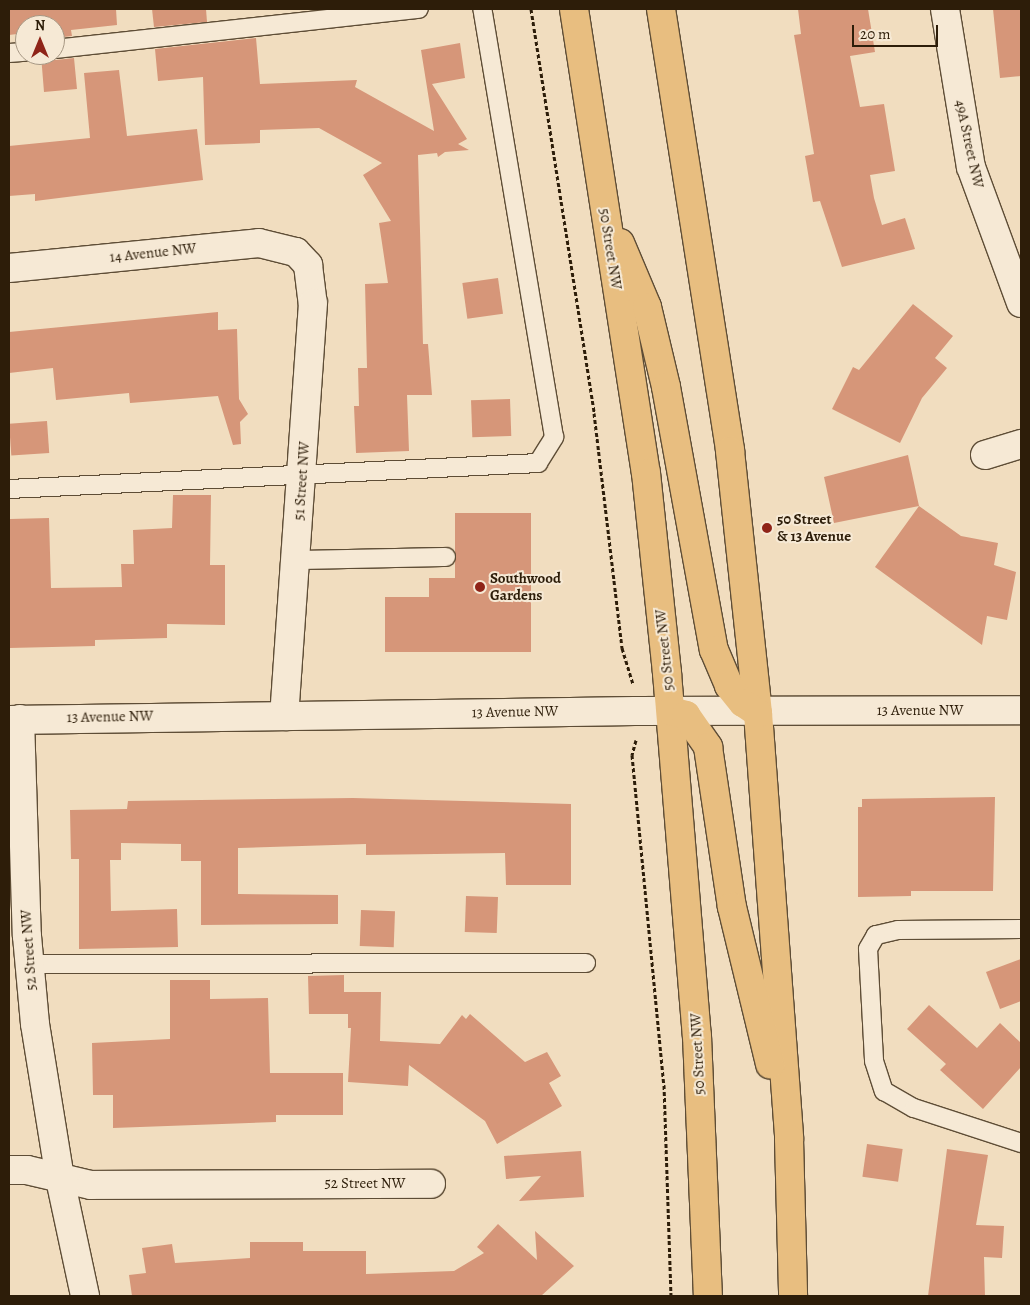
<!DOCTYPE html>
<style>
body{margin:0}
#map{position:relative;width:1030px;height:1305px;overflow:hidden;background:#f1ddbf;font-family:Alegreya,serif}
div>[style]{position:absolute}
.building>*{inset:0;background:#d69679;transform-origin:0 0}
.path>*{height:3px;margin-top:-1.5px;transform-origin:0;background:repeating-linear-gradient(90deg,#2d1d09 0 4px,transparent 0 6.5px)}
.roads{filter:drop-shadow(1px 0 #5e4d36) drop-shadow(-1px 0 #5e4d36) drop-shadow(0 1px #5e4d36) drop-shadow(0 -1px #5e4d36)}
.lane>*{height:18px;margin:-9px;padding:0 9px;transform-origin:9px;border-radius:9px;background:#f6e9d5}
.street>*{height:28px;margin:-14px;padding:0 14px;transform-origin:14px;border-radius:14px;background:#f6e9d5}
.secondary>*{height:28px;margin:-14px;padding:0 14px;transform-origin:14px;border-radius:14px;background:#f6e9d5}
.primary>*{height:28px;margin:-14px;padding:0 14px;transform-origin:14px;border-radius:14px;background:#e8be80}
.dots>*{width:14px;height:14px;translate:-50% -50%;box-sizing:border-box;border:2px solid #f6e9d5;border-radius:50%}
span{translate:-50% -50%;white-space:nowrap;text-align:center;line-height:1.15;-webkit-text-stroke:4px #f6e9d5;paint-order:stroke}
.street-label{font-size:15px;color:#2d1d09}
.poi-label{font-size:15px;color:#2d1d09;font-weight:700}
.left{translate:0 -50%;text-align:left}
.frame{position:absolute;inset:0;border:10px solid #2d1d09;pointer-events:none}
.north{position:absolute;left:15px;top:15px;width:50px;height:50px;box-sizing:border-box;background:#f6e9d5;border:1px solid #a69783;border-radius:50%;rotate:0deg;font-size:14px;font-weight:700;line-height:20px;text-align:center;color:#2d1d09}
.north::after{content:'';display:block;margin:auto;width:18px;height:22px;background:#8f2418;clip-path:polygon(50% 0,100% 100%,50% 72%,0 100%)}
.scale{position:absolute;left:852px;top:25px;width:86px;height:22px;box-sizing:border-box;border:2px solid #2d1d09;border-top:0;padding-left:6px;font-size:15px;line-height:18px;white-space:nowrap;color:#2d1d09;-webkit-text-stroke:4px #f6e9d5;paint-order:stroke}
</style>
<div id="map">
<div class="building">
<div style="clip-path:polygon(9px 9px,116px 9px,117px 25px,71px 30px,72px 36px,55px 38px,55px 25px,25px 25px,25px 33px,9px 35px)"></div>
<div style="clip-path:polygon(152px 9px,206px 9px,207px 22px,154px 27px)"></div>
<div style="clip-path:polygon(798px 9px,868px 9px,875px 52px,850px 56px,860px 107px,884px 104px,895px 171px,870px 175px,874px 198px,882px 225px,905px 218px,915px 249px,842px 267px,820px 201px,813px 202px,805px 156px,814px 154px,794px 35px,801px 34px)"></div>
<div style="clip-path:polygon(993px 9px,1021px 9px,1021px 76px,1000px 78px)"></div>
<div style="clip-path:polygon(256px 38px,260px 84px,357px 80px,355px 87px,434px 131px,421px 50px,460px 43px,465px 78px,432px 84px,467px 139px,458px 144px,469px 150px,445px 152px,438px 157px,437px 153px,418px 155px,423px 344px,428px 344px,432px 395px,407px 395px,409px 451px,356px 453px,354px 406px,359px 406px,358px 368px,367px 368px,365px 284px,388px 283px,379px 223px,391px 221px,363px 175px,382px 163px,319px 128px,260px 130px,260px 143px,205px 145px,203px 77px,158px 81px,155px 49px)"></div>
<div style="clip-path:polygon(41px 55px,56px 60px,74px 58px,77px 89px,44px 92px)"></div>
<div style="clip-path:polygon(119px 70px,127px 136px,197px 129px,203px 180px,35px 201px,35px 194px,9px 196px,9px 146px,90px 138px,84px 73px)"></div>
<div style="left:498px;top:278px;width:36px;height:36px;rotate:82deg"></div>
<div style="clip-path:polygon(913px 304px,953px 336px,935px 358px,947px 368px,922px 398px,900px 443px,832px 409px,853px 367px,859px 370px)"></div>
<div style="clip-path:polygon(218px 312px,218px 330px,237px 329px,239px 399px,248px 414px,240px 422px,241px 444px,233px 445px,218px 396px,130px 403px,129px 393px,56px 400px,53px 368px,9px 373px,9px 332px)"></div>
<div style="left:510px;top:399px;width:37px;height:39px;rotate:88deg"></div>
<div style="left:47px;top:421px;width:32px;height:38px;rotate:86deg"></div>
<div style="clip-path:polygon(908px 455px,919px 506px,961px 536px,998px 543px,994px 565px,1016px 572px,1007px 620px,987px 616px,982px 645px,875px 567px,919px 506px,834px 523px,824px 477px)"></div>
<div style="clip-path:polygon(173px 495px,211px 495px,210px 565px,225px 565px,225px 625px,167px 624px,167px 638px,95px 640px,95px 646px,9px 648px,10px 519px,49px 518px,51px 588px,122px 587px,121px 564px,134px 564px,133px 530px,172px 528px)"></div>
<div style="clip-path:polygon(455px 513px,531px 513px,531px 652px,385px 652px,385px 597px,429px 597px,429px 578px,455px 578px)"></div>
<div style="clip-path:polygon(995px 797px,993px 891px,911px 891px,911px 896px,858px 897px,858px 807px,862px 807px,862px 799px)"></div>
<div style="clip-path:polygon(353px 798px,571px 804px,571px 885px,506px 885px,505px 853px,366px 855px,366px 844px,238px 848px,238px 894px,338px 895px,338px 924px,201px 925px,201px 861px,181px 861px,181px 844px,121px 843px,121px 860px,110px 860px,111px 911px,177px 909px,178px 947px,79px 949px,79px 859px,71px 859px,70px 810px,127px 809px,128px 801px)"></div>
<div style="left:466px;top:896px;width:32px;height:36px;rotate:2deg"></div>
<div style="left:361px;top:910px;width:34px;height:36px;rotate:2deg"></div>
<div style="clip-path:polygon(1021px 959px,1021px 1001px,1000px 1009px,986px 972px)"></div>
<div style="clip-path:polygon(344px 975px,344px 992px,381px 992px,380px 1041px,440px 1044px,462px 1015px,466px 1019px,470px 1014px,525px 1062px,547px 1052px,561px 1076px,549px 1083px,562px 1106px,497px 1144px,485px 1121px,409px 1065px,408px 1086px,348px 1082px,351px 1028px,348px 1028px,348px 1014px,309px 1014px,308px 976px)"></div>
<div style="clip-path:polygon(170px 980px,210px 980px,210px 999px,268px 998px,270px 1073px,343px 1073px,343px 1115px,276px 1115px,276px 1122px,113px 1128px,113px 1095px,93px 1095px,92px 1043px,170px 1039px)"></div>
<div style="clip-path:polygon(929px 1005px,977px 1048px,1000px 1023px,1021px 1043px,1021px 1067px,983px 1109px,940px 1070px,946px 1064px,907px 1029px)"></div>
<div style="left:867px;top:1144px;width:36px;height:33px;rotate:8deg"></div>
<div style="clip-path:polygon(947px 1149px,988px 1155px,976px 1225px,1004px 1226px,1002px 1258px,984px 1257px,985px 1296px,928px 1296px)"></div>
<div style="clip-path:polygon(581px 1151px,584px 1197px,519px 1201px,541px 1176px,506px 1179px,504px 1156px)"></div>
<div style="clip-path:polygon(498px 1224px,537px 1260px,535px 1231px,574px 1266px,541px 1296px,132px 1296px,129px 1275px,146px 1273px,142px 1248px,172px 1244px,175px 1263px,250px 1258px,250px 1242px,303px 1242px,303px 1251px,366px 1251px,366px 1274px,454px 1271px,484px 1253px,477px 1247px)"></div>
</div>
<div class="path">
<div style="left:531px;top:9px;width:409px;rotate:81.1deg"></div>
<div style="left:594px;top:413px;width:237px;rotate:83.2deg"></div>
<div style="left:622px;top:648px;width:38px;rotate:73deg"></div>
<div style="left:636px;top:740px;width:16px;rotate:105deg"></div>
<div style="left:632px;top:755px;width:332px;rotate:84.5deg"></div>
<div style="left:664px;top:1085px;width:211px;rotate:88.1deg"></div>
</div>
<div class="roads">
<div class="lane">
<div style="left:55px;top:49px;width:366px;rotate:-6.3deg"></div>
<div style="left:9px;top:53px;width:16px;rotate:-4deg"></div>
<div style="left:9px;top:489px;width:530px;rotate:-2.81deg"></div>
<div style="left:538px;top:463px;width:31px;rotate:-58deg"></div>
<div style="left:554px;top:437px;width:434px;rotate:-99.5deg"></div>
<div style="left:297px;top:560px;width:149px;rotate:-1.2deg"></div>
<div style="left:1021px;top:929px;width:123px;rotate:179.5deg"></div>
<div style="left:898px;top:930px;width:23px;rotate:167deg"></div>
<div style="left:876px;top:935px;width:16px;rotate:120deg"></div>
<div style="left:868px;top:949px;width:112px;rotate:86.9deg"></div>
<div style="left:874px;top:1061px;width:32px;rotate:72deg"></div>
<div style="left:884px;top:1091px;width:34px;rotate:30deg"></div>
<div style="left:914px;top:1108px;width:113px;rotate:18.1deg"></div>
<div style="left:30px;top:964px;width:556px;rotate:-0.1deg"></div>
</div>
<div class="street">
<div style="left:945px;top:9px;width:160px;rotate:80.7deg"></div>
<div style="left:971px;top:167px;width:145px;rotate:69.8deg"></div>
<div style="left:9px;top:268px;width:251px;rotate:-5.7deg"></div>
<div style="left:259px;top:243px;width:38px;rotate:14deg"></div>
<div style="left:296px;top:252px;width:18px;rotate:47deg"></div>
<div style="left:308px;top:265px;width:38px;rotate:83deg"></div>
<div style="left:313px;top:303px;width:414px;rotate:94deg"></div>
<div style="left:985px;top:455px;width:38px;rotate:-17deg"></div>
<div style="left:20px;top:719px;width:217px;rotate:88.2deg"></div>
<div style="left:27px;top:936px;width:88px;rotate:84.8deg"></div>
<div style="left:35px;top:1024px;width:157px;rotate:80.8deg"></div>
<div style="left:60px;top:1179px;width:120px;rotate:77.9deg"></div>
<div style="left:9px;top:1170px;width:18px"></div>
<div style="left:27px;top:1170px;width:66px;rotate:13.2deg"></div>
<div style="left:91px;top:1185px;width:340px;rotate:-0.2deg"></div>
</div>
<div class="secondary">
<div style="left:9px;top:720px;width:626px;rotate:-0.82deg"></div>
<div style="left:635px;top:711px;width:386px;rotate:-0.1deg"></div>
</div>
<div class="primary">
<div style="left:574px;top:9px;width:470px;rotate:81.2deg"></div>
<div style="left:646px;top:473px;width:201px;rotate:84deg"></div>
<div style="left:667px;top:673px;width:364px;rotate:85.3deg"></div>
<div style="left:697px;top:1036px;width:260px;rotate:87.6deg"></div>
<div style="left:661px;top:9px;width:447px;rotate:81.1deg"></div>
<div style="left:730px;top:451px;width:263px;rotate:83.9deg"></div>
<div style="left:758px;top:713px;width:427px;rotate:85.8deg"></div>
<div style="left:789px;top:1139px;width:157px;rotate:88.5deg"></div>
<div style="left:620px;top:243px;width:69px;rotate:67.1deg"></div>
<div style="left:647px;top:307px;width:82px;rotate:76.6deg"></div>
<div style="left:666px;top:387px;width:267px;rotate:79.7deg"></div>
<div style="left:714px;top:650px;width:39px;rotate:67deg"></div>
<div style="left:729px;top:686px;width:22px;rotate:51deg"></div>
<div style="left:743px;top:703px;width:18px;rotate:34deg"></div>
<div style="left:671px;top:711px;width:16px;rotate:15deg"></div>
<div style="left:686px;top:715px;width:39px;rotate:55deg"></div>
<div style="left:708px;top:747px;width:162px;rotate:81.5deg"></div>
<div style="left:732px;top:907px;width:162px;rotate:76.4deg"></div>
</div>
</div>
<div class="dots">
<div style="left:767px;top:528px;background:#8f2418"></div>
<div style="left:480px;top:587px;background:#8f2418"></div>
</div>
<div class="street-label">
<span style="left:969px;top:144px;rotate:78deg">49A Street NW</span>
<span style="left:610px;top:249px;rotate:81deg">50 Street NW</span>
<span style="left:153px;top:253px;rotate:-6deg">14 Avenue NW</span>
<span style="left:302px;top:481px;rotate:-86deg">51 Street NW</span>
<span style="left:665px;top:650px;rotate:-96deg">50 Street NW</span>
<span style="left:920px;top:711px">13 Avenue NW</span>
<span style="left:515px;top:712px;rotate:-1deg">13 Avenue NW</span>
<span style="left:110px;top:717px;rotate:-1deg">13 Avenue NW</span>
<span style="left:29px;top:950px;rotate:-94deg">52 Street NW</span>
<span style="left:698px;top:1054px;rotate:-93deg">50 Street NW</span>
<span style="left:365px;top:1184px">52 Street NW</span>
</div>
<div class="poi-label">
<span class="left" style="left:777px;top:528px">50 Street<br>&amp; 13 Avenue</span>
<span class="left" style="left:490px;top:587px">Southwood<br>Gardens</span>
</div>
<div class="frame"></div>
<div class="north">N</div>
<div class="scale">20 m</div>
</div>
